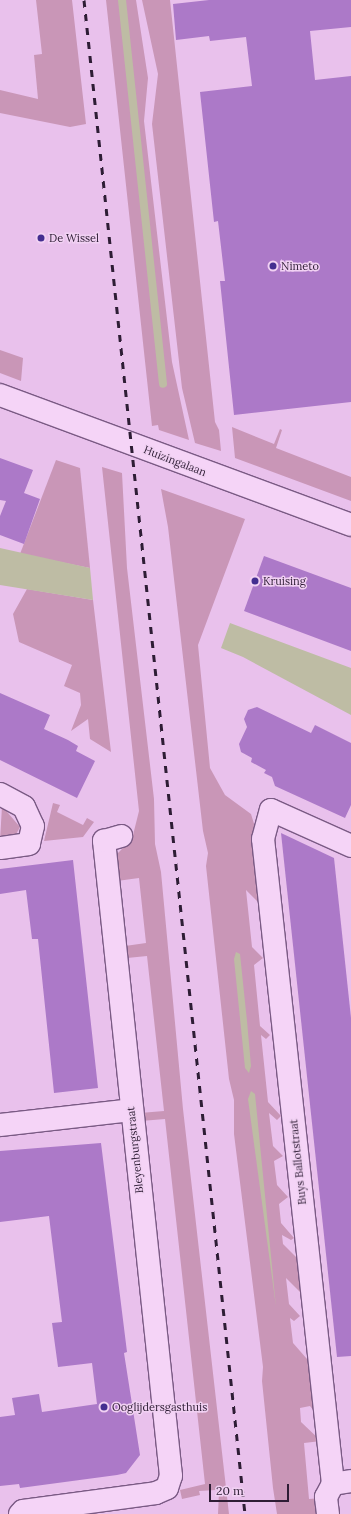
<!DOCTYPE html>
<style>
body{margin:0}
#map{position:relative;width:351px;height:1514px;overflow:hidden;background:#e9c1ec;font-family:Lora,serif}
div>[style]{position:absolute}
.green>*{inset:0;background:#c996b7}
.water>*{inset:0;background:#bebca4}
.stream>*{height:8px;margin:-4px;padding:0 4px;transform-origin:4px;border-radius:4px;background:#bebca4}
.building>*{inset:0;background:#ac79c8}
.roads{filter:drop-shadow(1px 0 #7a5a84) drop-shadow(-1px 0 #7a5a84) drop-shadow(0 1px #7a5a84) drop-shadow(0 -1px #7a5a84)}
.minor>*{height:22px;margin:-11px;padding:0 11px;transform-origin:11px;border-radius:11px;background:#f5d4f7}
.rail>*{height:3px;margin-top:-1.5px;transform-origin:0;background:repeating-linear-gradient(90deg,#2e1d35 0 7px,transparent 0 14px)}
.dots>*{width:11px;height:11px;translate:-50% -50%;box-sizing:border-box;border:2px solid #f1d1f3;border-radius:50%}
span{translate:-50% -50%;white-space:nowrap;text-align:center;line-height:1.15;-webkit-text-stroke:3px #f1d1f3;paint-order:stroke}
.poi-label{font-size:11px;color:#2e1d35}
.left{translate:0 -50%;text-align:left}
.street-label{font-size:11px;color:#2e1d35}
.scale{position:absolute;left:209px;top:1484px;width:80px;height:18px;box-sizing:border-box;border:2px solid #2e1d35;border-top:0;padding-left:5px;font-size:12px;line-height:14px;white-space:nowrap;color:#2e1d35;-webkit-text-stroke:3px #f1d1f3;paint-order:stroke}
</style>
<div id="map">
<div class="green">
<div style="clip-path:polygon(36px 0,72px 0,86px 124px,70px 127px,0 113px,0 90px,38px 99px,34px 55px,42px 54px)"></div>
<div style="clip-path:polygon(106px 0,136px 0,148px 78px,144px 121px,172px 362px,189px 440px,159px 430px,158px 425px,152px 426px)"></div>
<div style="clip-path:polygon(142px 0,170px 0,215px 422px,219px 430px,221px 451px,195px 443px,182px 388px,152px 124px,158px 74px)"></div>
<div style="clip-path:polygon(0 350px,23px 358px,21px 381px,0 373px)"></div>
<div style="clip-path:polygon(232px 427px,274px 444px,280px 429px,282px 430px,276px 448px,351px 477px,351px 501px,235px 458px)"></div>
<div style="clip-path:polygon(56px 460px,80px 468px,90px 568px,20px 554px)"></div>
<div style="clip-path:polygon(102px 467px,122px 473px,127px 568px,154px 799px,155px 844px,161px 872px,183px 1109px,229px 1514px,218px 1514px,219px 1492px,216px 1490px,199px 1491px,200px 1495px,182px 1499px,180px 1490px,205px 1484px,165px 1119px,141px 1121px,140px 1113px,164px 1111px,147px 956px,127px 958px,125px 946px,146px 943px,139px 878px,117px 881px,116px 855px,132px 839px,139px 811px)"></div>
<div style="clip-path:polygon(161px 489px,245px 519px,198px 645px,210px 768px,225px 795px,251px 814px,255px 827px,267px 911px,246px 890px,252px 947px,263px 958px,254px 965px,260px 1026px,270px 1035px,266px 1039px,261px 1035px,268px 1102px,281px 1116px,277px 1120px,269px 1113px,273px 1146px,283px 1156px,274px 1161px,277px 1185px,288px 1197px,279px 1204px,281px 1223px,294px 1238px,291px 1240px,282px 1235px,283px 1244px,304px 1265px,307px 1299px,286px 1278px,289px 1304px,300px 1316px,294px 1321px,290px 1318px,293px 1343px,314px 1367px,314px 1411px,310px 1406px,300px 1408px,301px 1422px,321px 1441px,304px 1443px,309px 1499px,321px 1498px,322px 1514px,277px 1514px,273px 1488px,262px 1381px,263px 1367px,234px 1134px,234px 1100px,229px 1079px,206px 866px,208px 853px,203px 831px,168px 527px)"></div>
<div style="clip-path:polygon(27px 589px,93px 600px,111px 752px,90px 739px,88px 719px,71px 731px,81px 705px,80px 693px,64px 686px,72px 665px,19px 642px,13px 614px)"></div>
<div style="clip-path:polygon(53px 803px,60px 805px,57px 812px,83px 825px,87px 818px,94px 822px,83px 837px,44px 841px)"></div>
<div style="clip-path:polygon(2px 806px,20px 827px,14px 838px,0 841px)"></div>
</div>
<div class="water">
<div style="clip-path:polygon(0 548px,90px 568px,93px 600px,0 585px)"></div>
<div style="clip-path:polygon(230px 623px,351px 668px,351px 715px,243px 657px,221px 648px)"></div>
<div style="clip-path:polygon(236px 952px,240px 954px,247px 1021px,251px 1066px,249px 1073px,245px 1068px,234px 959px)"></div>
<div style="clip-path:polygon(251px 1091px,255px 1094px,276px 1307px,248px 1099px)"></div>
</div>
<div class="stream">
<div style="left:122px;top:0;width:386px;rotate:83.9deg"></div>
</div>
<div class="building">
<div style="clip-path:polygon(209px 0,351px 0,351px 27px,310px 31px,315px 80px,351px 76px,351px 402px,234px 415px,220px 281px,225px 281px,218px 221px,214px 222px,200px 92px,252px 86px,246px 37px,210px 41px,209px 36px,176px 40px,173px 4px)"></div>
<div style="clip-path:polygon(0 458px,33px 470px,24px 493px,40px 499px,24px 544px,0 535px,0 516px,6px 501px,0 500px)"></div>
<div style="clip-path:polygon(264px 556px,351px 588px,351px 651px,244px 611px)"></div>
<div style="clip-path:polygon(0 693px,50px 715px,44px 729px,68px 740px,78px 746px,76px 751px,95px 761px,77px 798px,0 760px)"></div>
<div style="clip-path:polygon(257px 707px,311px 733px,315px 725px,351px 743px,351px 805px,345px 818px,275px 786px,272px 777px,264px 773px,266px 770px,251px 762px,252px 758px,241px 752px,239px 744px,247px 727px,244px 719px,248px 710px)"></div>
<div style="clip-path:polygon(281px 833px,334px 858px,351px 1018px,351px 1356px,337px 1357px)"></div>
<div style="clip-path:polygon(73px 860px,98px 1088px,54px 1093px,38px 939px,32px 939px,26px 890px,0 894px,0 869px)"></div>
<div style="clip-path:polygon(101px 1143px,127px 1352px,124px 1353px,140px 1455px,126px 1473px,117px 1475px,20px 1488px,19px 1484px,0 1486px,0 1417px,15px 1415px,12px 1398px,39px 1394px,42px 1412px,97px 1404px,92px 1363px,58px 1367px,52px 1323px,62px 1322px,49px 1216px,0 1222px,0 1151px)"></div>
</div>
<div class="roads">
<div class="minor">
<div style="left:0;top:395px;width:374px;rotate:20.3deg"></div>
<div style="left:0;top:794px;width:27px;rotate:28deg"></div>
<div style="left:24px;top:807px;width:21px;rotate:65deg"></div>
<div style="left:33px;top:826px;width:18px;rotate:103deg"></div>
<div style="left:29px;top:844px;width:29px;rotate:172deg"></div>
<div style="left:0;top:1125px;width:132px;rotate:-6.5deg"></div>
<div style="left:333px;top:1484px;width:18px;rotate:-9deg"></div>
<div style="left:20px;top:1514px;width:4px;rotate:-45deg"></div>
<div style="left:23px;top:1511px;width:134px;rotate:-7.7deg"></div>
<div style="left:156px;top:1493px;width:12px;rotate:-24deg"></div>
<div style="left:167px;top:1488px;width:13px;rotate:-72deg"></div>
<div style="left:171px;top:1476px;width:639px;rotate:-96.02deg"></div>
<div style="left:104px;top:841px;width:18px;rotate:-16deg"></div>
<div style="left:328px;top:1514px;width:17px;rotate:-97deg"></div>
<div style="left:326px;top:1497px;width:15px;rotate:-62deg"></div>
<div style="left:333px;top:1484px;width:649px;rotate:-96.19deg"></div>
<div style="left:263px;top:839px;width:30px;rotate:-75deg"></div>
<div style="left:271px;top:810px;width:88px;rotate:24.2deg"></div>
</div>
</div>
<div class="rail">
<div style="left:84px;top:0;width:1523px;rotate:83.93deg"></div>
</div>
<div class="dots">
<div style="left:41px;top:238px;background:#432d90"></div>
<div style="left:273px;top:266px;background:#432d90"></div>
<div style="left:255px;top:581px;background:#432d90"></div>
<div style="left:104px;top:1407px;background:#432d90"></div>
</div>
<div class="poi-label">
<span class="left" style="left:49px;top:238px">De Wissel</span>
<span class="left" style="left:281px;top:266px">Nimeto</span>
<span class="left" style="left:263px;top:581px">Kruising</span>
<span class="left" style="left:112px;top:1407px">Ooglijdersgasthuis</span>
</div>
<div class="street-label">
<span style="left:175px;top:461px;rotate:21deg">Huizingalaan</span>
<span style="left:135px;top:1150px;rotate:-96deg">Bleyenburgstraat</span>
<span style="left:298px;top:1162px;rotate:-96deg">Buys Ballotstraat</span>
</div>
<div class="scale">20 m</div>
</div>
